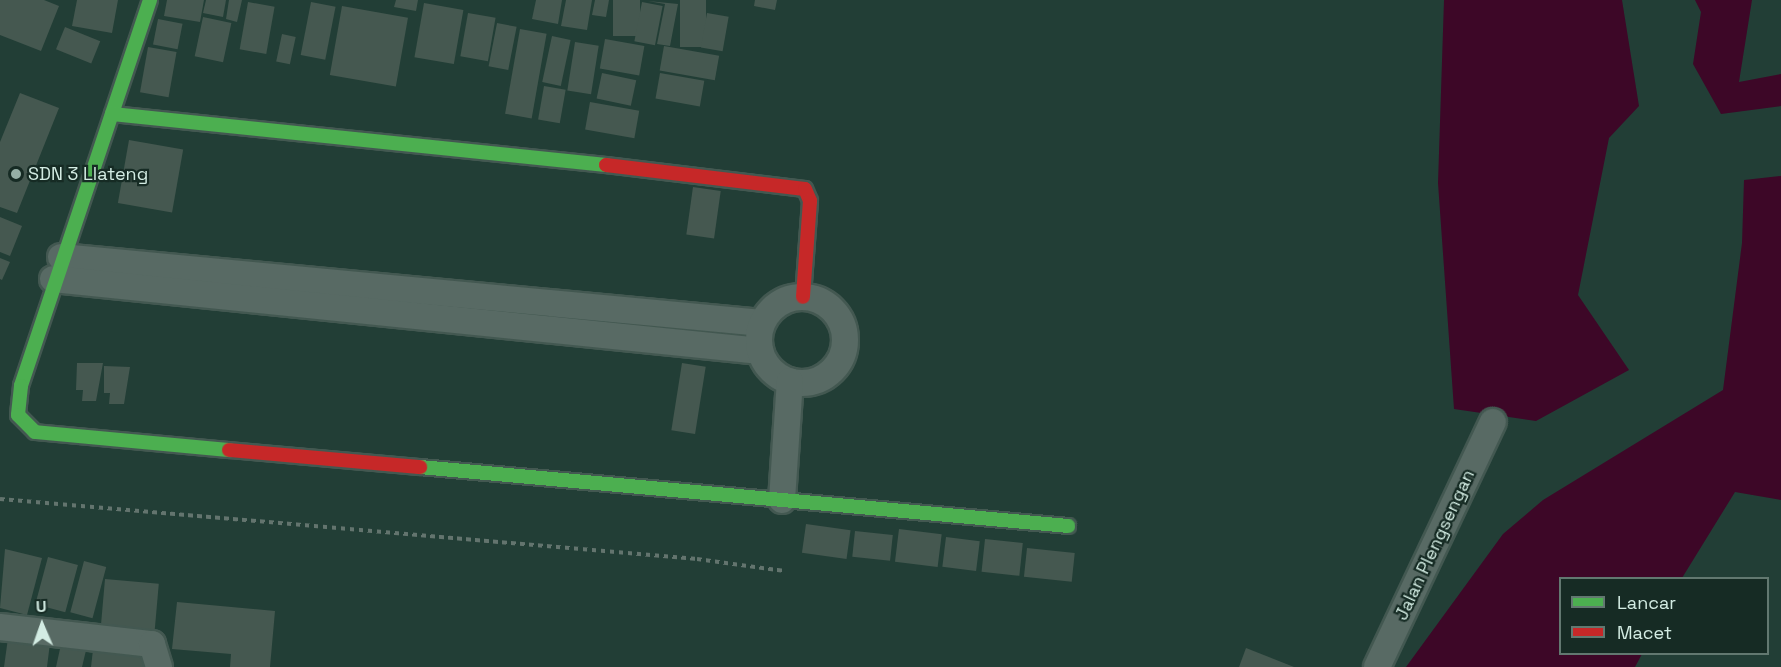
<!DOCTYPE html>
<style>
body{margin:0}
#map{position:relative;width:1781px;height:667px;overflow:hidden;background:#223e36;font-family:"Space Grotesk",sans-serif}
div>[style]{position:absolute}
.water>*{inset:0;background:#3d0727}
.building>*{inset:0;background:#455850;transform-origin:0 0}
.path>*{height:4px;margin-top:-2px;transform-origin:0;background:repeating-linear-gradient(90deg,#63746e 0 4.5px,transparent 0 9px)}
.roads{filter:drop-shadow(2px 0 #435851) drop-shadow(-2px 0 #435851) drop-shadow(0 2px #435851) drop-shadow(0 -2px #435851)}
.street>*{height:26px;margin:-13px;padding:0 13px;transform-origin:13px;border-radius:13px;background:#586a64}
.street>.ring{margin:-13px;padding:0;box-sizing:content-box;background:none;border:26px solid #586a64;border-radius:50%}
.fast>*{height:14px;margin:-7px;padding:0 7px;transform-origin:7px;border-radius:7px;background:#4caf50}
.jam>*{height:14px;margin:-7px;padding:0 7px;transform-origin:7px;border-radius:7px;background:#c62828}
.dots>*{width:16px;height:16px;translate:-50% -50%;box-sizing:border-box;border:3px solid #162b24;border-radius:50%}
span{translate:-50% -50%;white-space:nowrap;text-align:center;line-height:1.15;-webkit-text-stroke:4.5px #162b24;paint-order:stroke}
.poi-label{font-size:18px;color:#d3ece3}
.left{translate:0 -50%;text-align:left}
.street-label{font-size:18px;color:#d3ece3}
.legend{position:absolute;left:1559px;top:577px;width:210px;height:78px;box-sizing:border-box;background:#162b24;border:2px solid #627870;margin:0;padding:8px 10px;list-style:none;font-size:18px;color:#d3ece3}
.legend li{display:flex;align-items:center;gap:12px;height:30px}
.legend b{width:30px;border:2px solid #627870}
.north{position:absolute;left:12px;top:595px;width:60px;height:60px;-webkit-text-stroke:4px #162b24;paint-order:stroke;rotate:358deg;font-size:16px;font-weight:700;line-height:24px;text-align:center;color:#d3ece3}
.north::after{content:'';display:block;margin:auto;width:21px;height:27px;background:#d3ece3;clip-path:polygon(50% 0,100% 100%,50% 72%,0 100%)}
</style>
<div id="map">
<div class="water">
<div style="clip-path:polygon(1444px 0,1622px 0,1639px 106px,1609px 138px,1578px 295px,1629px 370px,1536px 421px,1454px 409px,1438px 183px)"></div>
<div style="clip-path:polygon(1695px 0,1752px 0,1739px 82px,1781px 74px,1781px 106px,1721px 114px,1693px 64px,1701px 12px)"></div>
<div style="clip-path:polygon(1781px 176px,1781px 500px,1735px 492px,1682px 578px,1560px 578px,1560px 654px,1642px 654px,1635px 667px,1406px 667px,1503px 534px,1543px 500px,1723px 390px,1742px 243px,1744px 180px)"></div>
</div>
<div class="building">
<div style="clip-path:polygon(0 0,44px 0,59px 6px,41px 51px,0 35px)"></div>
<div style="clip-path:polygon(77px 0,118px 0,112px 33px,72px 26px)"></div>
<div style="clip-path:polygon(167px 0,204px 0,200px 22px,164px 16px)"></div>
<div style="clip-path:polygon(206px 0,226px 0,223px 17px,203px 13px)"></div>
<div style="clip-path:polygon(229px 0,242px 0,237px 22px,226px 19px)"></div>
<div style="clip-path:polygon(396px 0,418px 0,416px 11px,394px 7px)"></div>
<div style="clip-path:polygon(536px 0,562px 0,558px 24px,532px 19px)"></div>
<div style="clip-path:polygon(566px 0,592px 0,587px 30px,561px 26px)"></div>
<div style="clip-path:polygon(595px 0,609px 0,606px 17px,592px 15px)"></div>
<div style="left:613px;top:0;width:27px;height:36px"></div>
<div style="left:680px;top:0;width:26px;height:47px"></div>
<div style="clip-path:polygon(755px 0,777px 0,775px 10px,754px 6px)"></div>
<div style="clip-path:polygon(648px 1px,678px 4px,670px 46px,657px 44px,665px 4px)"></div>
<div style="left:248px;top:2px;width:27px;height:48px;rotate:10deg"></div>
<div style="left:311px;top:2px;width:25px;height:54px;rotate:11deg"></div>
<div style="left:642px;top:2px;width:21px;height:40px;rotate:11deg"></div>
<div style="left:424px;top:3px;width:40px;height:55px;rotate:10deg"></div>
<div style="left:342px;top:6px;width:67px;height:70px;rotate:10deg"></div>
<div style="left:468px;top:13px;width:28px;height:44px;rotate:10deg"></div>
<div style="left:707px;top:13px;width:22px;height:35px;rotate:10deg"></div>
<div style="left:203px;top:17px;width:29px;height:40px;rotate:12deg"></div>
<div style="left:158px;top:19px;width:25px;height:26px;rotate:11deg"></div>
<div style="left:497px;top:23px;width:20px;height:44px;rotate:11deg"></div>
<div style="left:65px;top:27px;width:38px;height:24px;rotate:22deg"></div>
<div style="left:520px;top:29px;width:27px;height:86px;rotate:10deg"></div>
<div style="left:282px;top:34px;width:14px;height:28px;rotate:12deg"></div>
<div style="left:552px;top:36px;width:19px;height:47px;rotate:12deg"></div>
<div style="left:605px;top:39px;width:40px;height:30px;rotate:10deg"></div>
<div style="left:575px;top:42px;width:24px;height:49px;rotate:9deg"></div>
<div style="left:664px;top:46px;width:56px;height:25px;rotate:10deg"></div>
<div style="left:148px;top:47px;width:29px;height:46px;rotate:10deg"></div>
<div style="left:602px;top:73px;width:35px;height:26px;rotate:12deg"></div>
<div style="left:660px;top:73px;width:45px;height:26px;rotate:10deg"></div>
<div style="left:544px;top:86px;width:22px;height:34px;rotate:10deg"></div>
<div style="clip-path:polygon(20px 93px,59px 108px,17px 213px,0 207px,0 142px)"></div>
<div style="left:590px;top:102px;width:50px;height:28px;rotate:10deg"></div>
<div style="left:129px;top:140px;width:55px;height:64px;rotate:10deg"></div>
<div style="left:693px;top:187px;width:28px;height:48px;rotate:8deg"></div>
<div style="clip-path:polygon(0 217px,22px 226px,10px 256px,0 252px)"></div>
<div style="clip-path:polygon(0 258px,10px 262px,2px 280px,0 279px)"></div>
<div style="clip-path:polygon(77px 363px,103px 363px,96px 401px,82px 401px,83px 390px,76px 390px)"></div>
<div style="left:682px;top:363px;width:24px;height:68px;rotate:9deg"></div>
<div style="clip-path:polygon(104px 366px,130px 367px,124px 404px,109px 404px,110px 393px,104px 393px)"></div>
<div style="left:806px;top:524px;width:45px;height:29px;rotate:8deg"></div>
<div style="left:899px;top:529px;width:43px;height:33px;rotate:7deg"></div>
<div style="left:855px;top:531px;width:38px;height:26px;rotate:6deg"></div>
<div style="left:946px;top:537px;width:34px;height:30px;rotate:7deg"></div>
<div style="left:985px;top:539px;width:38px;height:33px;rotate:6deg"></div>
<div style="left:1027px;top:548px;width:48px;height:29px;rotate:6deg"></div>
<div style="clip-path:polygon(5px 549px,42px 558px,27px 615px,0 608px)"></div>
<div style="left:48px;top:557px;width:31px;height:49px;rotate:15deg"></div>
<div style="left:84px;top:561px;width:23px;height:53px;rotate:15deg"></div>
<div style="left:105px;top:579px;width:54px;height:47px;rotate:5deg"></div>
<div style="clip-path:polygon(177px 602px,275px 611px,270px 667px,230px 667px,231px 654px,172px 649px)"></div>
<div style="clip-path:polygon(63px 635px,88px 642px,82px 667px,56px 667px)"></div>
<div style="clip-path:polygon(8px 638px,50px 643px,47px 667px,4px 667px)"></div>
<div style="clip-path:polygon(94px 641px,145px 646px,143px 667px,91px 667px)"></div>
<div style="clip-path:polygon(1246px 648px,1294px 667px,1239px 667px)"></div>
</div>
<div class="path">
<div style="left:0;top:499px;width:700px;rotate:4.92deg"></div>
<div style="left:697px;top:559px;width:89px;rotate:7.8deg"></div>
</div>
<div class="roads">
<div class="street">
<div style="left:61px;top:257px;width:704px;rotate:5.38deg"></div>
<div style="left:53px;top:279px;width:711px;rotate:5.81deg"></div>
<div class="ring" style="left:759px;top:297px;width:60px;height:60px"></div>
<div style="left:782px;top:500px;width:119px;rotate:-86.2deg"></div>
<div style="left:0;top:627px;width:153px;rotate:6.4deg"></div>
<div style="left:152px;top:644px;width:24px;rotate:73deg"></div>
<div style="left:1377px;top:667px;width:271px;rotate:-64.7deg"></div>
</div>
<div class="fast">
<div style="left:150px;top:0;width:407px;rotate:108.5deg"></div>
<div style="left:21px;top:386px;width:29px;rotate:96deg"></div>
<div style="left:18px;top:415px;width:24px;rotate:45deg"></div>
<div style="left:35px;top:432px;width:195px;rotate:5.3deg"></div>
<div style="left:112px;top:114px;width:497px;rotate:5.9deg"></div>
<div style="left:420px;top:467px;width:651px;rotate:5.2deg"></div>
</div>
<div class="jam">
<div style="left:606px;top:165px;width:200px;rotate:6.9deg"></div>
<div style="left:805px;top:189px;width:13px;rotate:67deg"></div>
<div style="left:810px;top:201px;width:96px;rotate:94.2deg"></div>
<div style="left:229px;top:450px;width:192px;rotate:5.1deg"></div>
</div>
</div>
<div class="dots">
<div style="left:16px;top:174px;background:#95afa6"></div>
</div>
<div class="poi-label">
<span class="left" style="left:28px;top:174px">SDN 3 Llateng</span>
</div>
<div class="street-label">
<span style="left:1435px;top:545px;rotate:-65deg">Jalan Plengsengan</span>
</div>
<ul class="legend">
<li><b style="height:8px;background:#4caf50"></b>Lancar</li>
<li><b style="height:8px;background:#c62828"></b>Macet</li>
</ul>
<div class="north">U</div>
</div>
